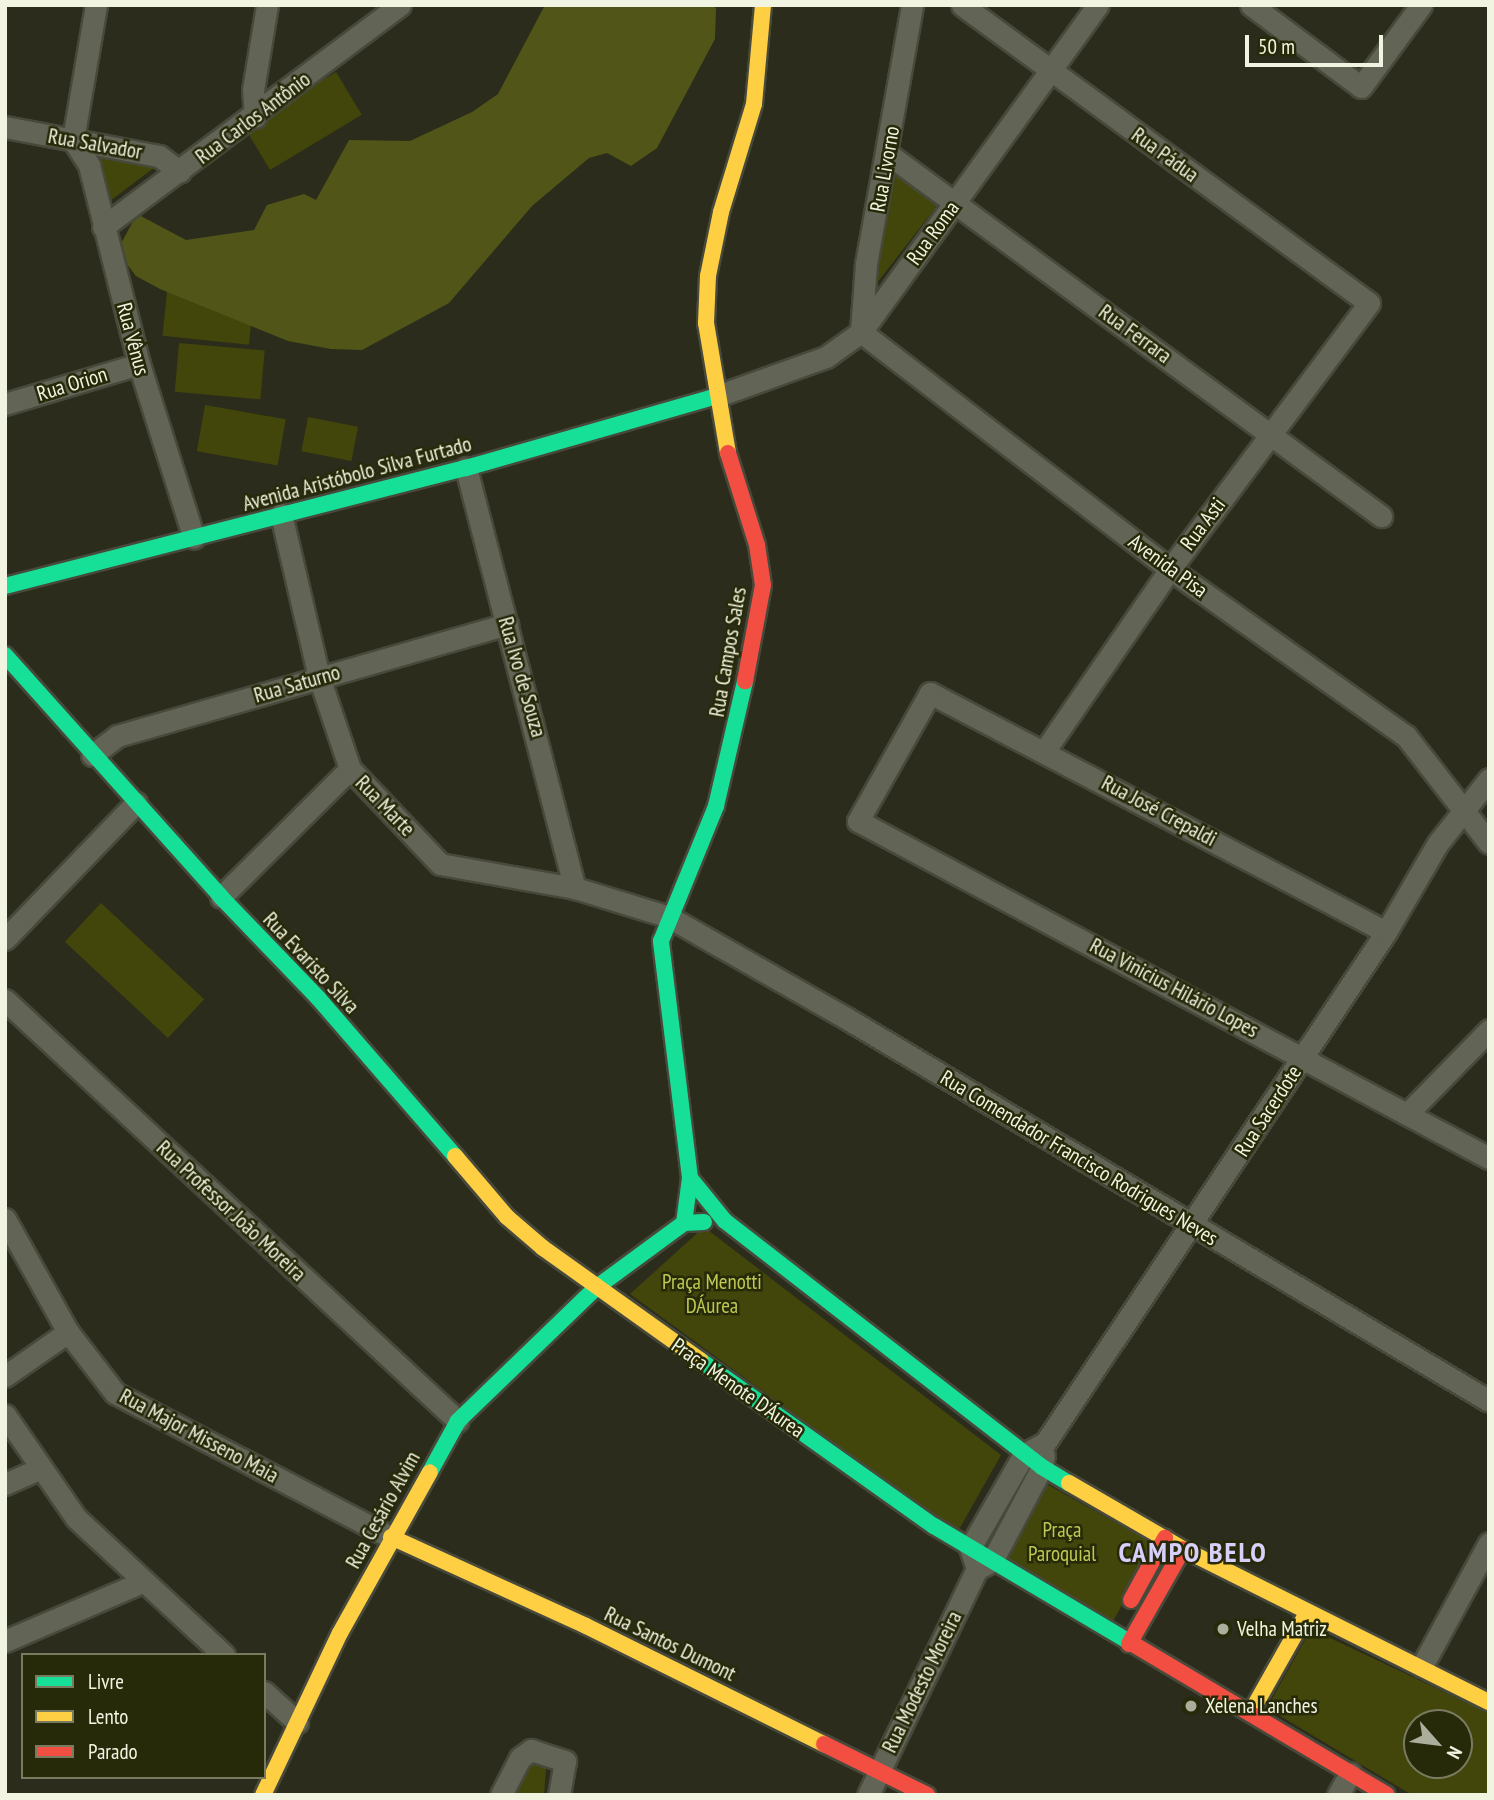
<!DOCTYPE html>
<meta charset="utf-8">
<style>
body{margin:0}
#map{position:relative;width:1494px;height:1800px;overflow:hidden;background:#2b2c1b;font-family:"PT Sans Narrow",sans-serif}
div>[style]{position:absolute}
.green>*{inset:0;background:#42460b;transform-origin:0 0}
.forest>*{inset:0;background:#515618}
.roads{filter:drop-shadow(2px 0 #47493b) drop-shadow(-2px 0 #47493b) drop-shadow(0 2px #47493b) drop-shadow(0 -2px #47493b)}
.street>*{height:21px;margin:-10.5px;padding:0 10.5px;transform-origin:10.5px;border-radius:10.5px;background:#626456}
.fast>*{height:16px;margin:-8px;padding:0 8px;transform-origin:8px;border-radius:8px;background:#16e098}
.slow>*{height:16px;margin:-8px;padding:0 8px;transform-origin:8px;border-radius:8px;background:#ffcf43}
.jam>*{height:16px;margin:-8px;padding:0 8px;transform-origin:8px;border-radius:8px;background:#f24e42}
.dots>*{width:19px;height:19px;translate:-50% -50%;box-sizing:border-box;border:4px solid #272a09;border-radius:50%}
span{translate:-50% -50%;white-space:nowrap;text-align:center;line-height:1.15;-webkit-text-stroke:5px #272a09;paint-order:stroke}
.street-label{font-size:21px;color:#f1f4e1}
.park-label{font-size:21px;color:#bfc952}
.poi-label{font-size:21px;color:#f1f4e1}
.left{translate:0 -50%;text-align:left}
.district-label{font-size:28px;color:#d8d0fb;font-weight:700;letter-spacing:2px}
.frame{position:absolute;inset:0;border:7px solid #f1f4e1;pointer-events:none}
.legend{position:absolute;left:21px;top:1653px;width:245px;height:126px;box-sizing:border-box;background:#272a09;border:2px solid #787b5f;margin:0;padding:9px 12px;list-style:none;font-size:21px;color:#f1f4e1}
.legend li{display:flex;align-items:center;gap:14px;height:35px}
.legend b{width:35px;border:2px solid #787b5f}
.north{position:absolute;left:1403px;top:1709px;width:70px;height:70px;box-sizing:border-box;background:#272a09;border:2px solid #787b5f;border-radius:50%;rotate:118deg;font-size:19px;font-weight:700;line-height:28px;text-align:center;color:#f1f4e1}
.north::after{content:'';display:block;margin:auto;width:24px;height:32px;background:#acae9c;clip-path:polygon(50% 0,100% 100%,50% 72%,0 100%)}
.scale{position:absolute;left:1245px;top:35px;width:138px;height:32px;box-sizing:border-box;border:4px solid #f1f4e1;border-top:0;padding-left:9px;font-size:21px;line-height:24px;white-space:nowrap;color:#f1f4e1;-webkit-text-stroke:5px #272a09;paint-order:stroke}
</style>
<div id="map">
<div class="green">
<div style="left:336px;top:72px;width:50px;height:107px;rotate:59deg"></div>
<div style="clip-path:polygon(96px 152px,159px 164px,106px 204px)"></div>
<div style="clip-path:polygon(893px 166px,940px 202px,873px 288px)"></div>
<div style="left:169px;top:273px;width:87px;height:63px;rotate:6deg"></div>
<div style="left:179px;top:343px;width:86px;height:49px;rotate:5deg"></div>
<div style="left:205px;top:405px;width:82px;height:47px;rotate:10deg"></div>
<div style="left:308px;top:417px;width:51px;height:35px;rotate:11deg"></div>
<div style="left:101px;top:903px;width:141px;height:53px;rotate:43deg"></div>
<div style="clip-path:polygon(704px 1227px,1001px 1455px,957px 1533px,630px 1294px)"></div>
<div style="left:1041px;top:1481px;width:131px;height:87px;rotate:29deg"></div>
<div style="clip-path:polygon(evenodd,1311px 1629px,1489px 1713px,1489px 1795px,1412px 1795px,1267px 1708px,1311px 1629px,1417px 1723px,1459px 1723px,1459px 1765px,1417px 1765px,1417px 1723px)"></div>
<div style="clip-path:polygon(547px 1757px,544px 1795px,504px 1795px,522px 1761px)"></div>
</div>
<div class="forest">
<div style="clip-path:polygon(545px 5px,711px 5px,716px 8px,715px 39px,657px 148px,631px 166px,607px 153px,589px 158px,532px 206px,449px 303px,362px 350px,331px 349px,288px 341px,160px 289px,136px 276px,117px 251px,137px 214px,186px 240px,254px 230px,267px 205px,304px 194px,316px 200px,349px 140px,410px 141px,472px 112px,498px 94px)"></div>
</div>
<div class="roads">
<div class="street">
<div style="left:96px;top:5px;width:137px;rotate:99.7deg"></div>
<div style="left:73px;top:140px;width:30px;rotate:57deg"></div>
<div style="left:89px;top:165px;width:205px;rotate:75.9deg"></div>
<div style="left:139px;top:364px;width:182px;rotate:72.5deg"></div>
<div style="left:962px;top:5px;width:504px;rotate:36.21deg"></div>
<div style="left:1369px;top:303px;width:332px;rotate:126.8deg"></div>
<div style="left:1170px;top:569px;width:220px;rotate:124.6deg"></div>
<div style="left:1251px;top:5px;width:137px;rotate:36.7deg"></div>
<div style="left:1361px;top:87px;width:102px;rotate:-53.8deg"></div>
<div style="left:255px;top:117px;width:27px;rotate:-94deg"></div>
<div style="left:253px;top:90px;width:86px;rotate:-80.6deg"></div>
<div style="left:5px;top:127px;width:157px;rotate:10.7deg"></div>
<div style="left:159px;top:156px;width:26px;rotate:37deg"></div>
<div style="left:888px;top:154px;width:612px;rotate:36.29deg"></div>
<div style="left:103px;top:227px;width:371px;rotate:-36.8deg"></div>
<div style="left:861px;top:331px;width:67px;rotate:-85.7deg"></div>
<div style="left:866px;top:264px;width:263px;rotate:-79.9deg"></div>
<div style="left:861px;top:332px;width:389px;rotate:37.5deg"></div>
<div style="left:1170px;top:569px;width:289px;rotate:35.3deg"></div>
<div style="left:1406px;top:736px;width:135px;rotate:52.2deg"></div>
<div style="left:717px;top:396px;width:116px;rotate:-19.7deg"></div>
<div style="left:826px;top:357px;width:43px;rotate:-35.5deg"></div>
<div style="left:861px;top:332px;width:404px;rotate:-54.1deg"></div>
<div style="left:5px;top:404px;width:140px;rotate:-16.6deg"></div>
<div style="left:466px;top:468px;width:434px;rotate:75.5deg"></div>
<div style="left:281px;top:514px;width:167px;rotate:76.9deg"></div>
<div style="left:319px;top:677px;width:97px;rotate:71.4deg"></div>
<div style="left:350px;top:769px;width:131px;rotate:46.5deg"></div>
<div style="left:440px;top:864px;width:137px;rotate:10.1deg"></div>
<div style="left:575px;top:888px;width:98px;rotate:17.1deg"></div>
<div style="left:669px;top:917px;width:204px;rotate:29.7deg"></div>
<div style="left:846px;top:1018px;width:748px;rotate:30.78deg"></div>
<div style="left:92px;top:755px;width:31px;rotate:-37deg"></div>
<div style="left:117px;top:736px;width:406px;rotate:-16deg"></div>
<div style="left:221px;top:897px;width:182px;rotate:-44.8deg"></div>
<div style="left:1386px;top:932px;width:515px;rotate:-152.34deg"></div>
<div style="left:930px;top:693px;width:147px;rotate:119.4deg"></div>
<div style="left:858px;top:821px;width:715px;rotate:28.11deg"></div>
<div style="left:5px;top:939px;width:189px;rotate:-46.1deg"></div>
<div style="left:5px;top:1000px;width:618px;rotate:42.9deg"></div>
<div style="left:1408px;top:1113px;width:116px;rotate:-45.7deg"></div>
<div style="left:5px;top:1219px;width:129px;rotate:60.9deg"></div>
<div style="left:68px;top:1332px;width:77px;rotate:52.4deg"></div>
<div style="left:115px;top:1393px;width:311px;rotate:27.6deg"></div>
<div style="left:5px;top:1376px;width:77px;rotate:-34.9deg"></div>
<div style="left:5px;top:1415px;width:125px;rotate:55.4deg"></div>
<div style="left:76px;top:1518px;width:202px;rotate:42.8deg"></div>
<div style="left:5px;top:1484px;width:39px;rotate:-24deg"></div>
<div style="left:977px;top:1569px;width:22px;rotate:-108deg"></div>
<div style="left:970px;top:1548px;width:108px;rotate:-60.1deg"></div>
<div style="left:1024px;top:1454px;width:24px;rotate:-28deg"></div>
<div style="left:1045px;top:1443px;width:614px;rotate:-56.28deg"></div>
<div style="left:1386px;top:932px;width:103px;rotate:-59.7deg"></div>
<div style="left:1438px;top:843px;width:82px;rotate:-51.4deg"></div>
<div style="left:5px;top:1641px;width:151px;rotate:-23.3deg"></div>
<div style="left:1422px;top:1666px;width:140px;rotate:-61.4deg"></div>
<div style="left:264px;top:1692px;width:45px;rotate:42.3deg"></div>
<div style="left:501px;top:1795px;width:42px;rotate:-62.8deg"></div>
<div style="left:520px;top:1758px;width:14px;rotate:-36deg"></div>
<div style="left:531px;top:1750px;width:36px;rotate:18deg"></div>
<div style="left:565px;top:1761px;width:35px;rotate:100deg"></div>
<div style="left:868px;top:1795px;width:251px;rotate:-64.3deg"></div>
<div style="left:977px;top:1569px;width:17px;rotate:-28deg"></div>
<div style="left:992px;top:1561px;width:106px;rotate:-62deg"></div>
<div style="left:1042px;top:1467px;width:12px;rotate:-81deg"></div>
<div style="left:1338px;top:1795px;width:25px;rotate:-61deg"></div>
</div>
<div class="fast">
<div style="left:5px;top:586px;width:476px;rotate:-14.4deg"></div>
<div style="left:466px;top:468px;width:261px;rotate:-16deg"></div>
<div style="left:5px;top:655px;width:324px;rotate:48.2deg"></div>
<div style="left:221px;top:897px;width:141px;rotate:46.1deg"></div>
<div style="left:319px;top:999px;width:208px;rotate:49.1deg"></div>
<div style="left:690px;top:1178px;width:55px;rotate:50.9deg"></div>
<div style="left:725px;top:1221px;width:401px;rotate:37.8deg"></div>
<div style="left:1042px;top:1467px;width:31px;rotate:31deg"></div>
<div style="left:684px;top:1223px;width:45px;rotate:-82.4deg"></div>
<div style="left:690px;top:1178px;width:239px;rotate:-97deg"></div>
<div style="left:661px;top:941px;width:146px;rotate:-67.8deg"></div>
<div style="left:716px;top:806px;width:128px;rotate:-76.9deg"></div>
<div style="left:700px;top:1360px;width:287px;rotate:35.4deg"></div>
<div style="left:934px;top:1526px;width:231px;rotate:30.7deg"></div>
<div style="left:430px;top:1472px;width:58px;rotate:-61.2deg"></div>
<div style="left:458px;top:1421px;width:193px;rotate:-44deg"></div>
<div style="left:597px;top:1287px;width:108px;rotate:-36.3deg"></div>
<div style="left:684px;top:1223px;width:20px;rotate:-3deg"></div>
</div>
<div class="slow">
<div style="left:728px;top:453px;width:132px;rotate:-99.6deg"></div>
<div style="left:706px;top:323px;width:47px;rotate:-87.6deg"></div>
<div style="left:708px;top:276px;width:65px;rotate:-78.5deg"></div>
<div style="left:721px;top:212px;width:113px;rotate:-73deg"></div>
<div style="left:754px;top:104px;width:99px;rotate:-84.8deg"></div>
<div style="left:455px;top:1156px;width:80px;rotate:49.6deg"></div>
<div style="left:507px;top:1217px;width:48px;rotate:40.7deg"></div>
<div style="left:543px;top:1248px;width:193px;rotate:35.5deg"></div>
<div style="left:1069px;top:1483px;width:132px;rotate:30.1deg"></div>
<div style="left:1183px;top:1549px;width:342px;rotate:26.6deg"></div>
<div style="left:391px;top:1537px;width:214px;rotate:24.5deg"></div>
<div style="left:586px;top:1626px;width:266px;rotate:26.4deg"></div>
<div style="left:1251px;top:1712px;width:114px;rotate:-60.5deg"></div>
<div style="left:263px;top:1795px;width:179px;rotate:-64.6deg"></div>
<div style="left:340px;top:1633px;width:184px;rotate:-60.8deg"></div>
</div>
<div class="jam">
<div style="left:728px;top:453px;width:96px;rotate:72.5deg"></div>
<div style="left:757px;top:545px;width:40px;rotate:81.5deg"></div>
<div style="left:763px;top:585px;width:98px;rotate:100.6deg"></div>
<div style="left:1131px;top:1600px;width:71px;rotate:-61.3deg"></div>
<div style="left:1129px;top:1644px;width:109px;rotate:-60.4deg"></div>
<div style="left:1133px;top:1644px;width:295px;rotate:30.7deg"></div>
<div style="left:824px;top:1744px;width:115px;rotate:26.3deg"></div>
</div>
</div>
<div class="dots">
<div style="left:1223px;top:1629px;background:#acae9c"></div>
<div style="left:1191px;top:1706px;background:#acae9c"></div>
</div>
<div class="street-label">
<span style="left:253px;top:118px;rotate:-37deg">Rua Carlos Antônio</span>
<span style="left:95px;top:144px;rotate:10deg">Rua Salvador</span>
<span style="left:1165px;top:155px;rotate:36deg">Rua Pádua</span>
<span style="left:885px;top:169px;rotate:-80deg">Rua Livorno</span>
<span style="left:933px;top:233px;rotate:-54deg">Rua Roma</span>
<span style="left:1135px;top:334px;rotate:36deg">Rua Ferrara</span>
<span style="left:133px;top:339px;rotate:75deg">Rua Vênus</span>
<span style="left:72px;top:384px;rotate:-17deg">Rua Orion</span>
<span style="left:357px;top:474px;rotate:-15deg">Avenida Aristóbolo Silva Furtado</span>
<span style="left:1203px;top:524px;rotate:-53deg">Rua Asti</span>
<span style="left:1168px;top:566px;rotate:36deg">Avenida Pisa</span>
<span style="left:728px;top:652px;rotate:-80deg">Rua Campos Sales</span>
<span style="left:522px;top:677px;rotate:74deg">Rua Ivo de Souza</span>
<span style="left:297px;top:684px;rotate:-16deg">Rua Saturno</span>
<span style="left:385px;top:806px;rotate:46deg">Rua Marte</span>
<span style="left:1159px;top:811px;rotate:28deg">Rua José Crepaldi</span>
<span style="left:311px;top:963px;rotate:47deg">Rua Evaristo Silva</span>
<span style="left:1174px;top:988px;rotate:28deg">Rua Vinicius Hilário Lopes</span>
<span style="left:1268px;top:1111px;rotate:-57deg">Rua Sacerdote</span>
<span style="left:1079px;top:1158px;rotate:31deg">Rua Comendador Francisco Rodrigues Neves</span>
<span style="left:231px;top:1211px;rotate:43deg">Rua Professor João Moreira</span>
<span style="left:738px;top:1388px;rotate:35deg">Praça Menote D'Áurea</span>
<span style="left:199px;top:1436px;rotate:28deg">Rua Major Misseno Maia</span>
<span style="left:383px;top:1510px;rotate:-61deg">Rua Cesário Alvim</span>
<span style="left:670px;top:1644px;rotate:26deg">Rua Santos Dumont</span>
<span style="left:922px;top:1682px;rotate:-64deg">Rua Modesto Moreira</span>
</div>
<div class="park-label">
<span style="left:712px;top:1294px">Praça Menotti<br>DÁurea</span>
<span style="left:1062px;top:1542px">Praça<br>Paroquial</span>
</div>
<div class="poi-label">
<span class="left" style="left:1237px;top:1629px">Velha Matriz</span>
<span class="left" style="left:1205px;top:1706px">Xelena Lanches</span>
</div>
<div class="district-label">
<span style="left:1193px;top:1552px">CAMPO BELO</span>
</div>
<div class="frame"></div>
<ul class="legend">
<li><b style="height:9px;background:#16e098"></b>Livre</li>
<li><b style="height:9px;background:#ffcf43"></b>Lento</li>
<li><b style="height:9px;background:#f24e42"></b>Parado</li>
</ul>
<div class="north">N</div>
<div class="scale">50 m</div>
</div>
